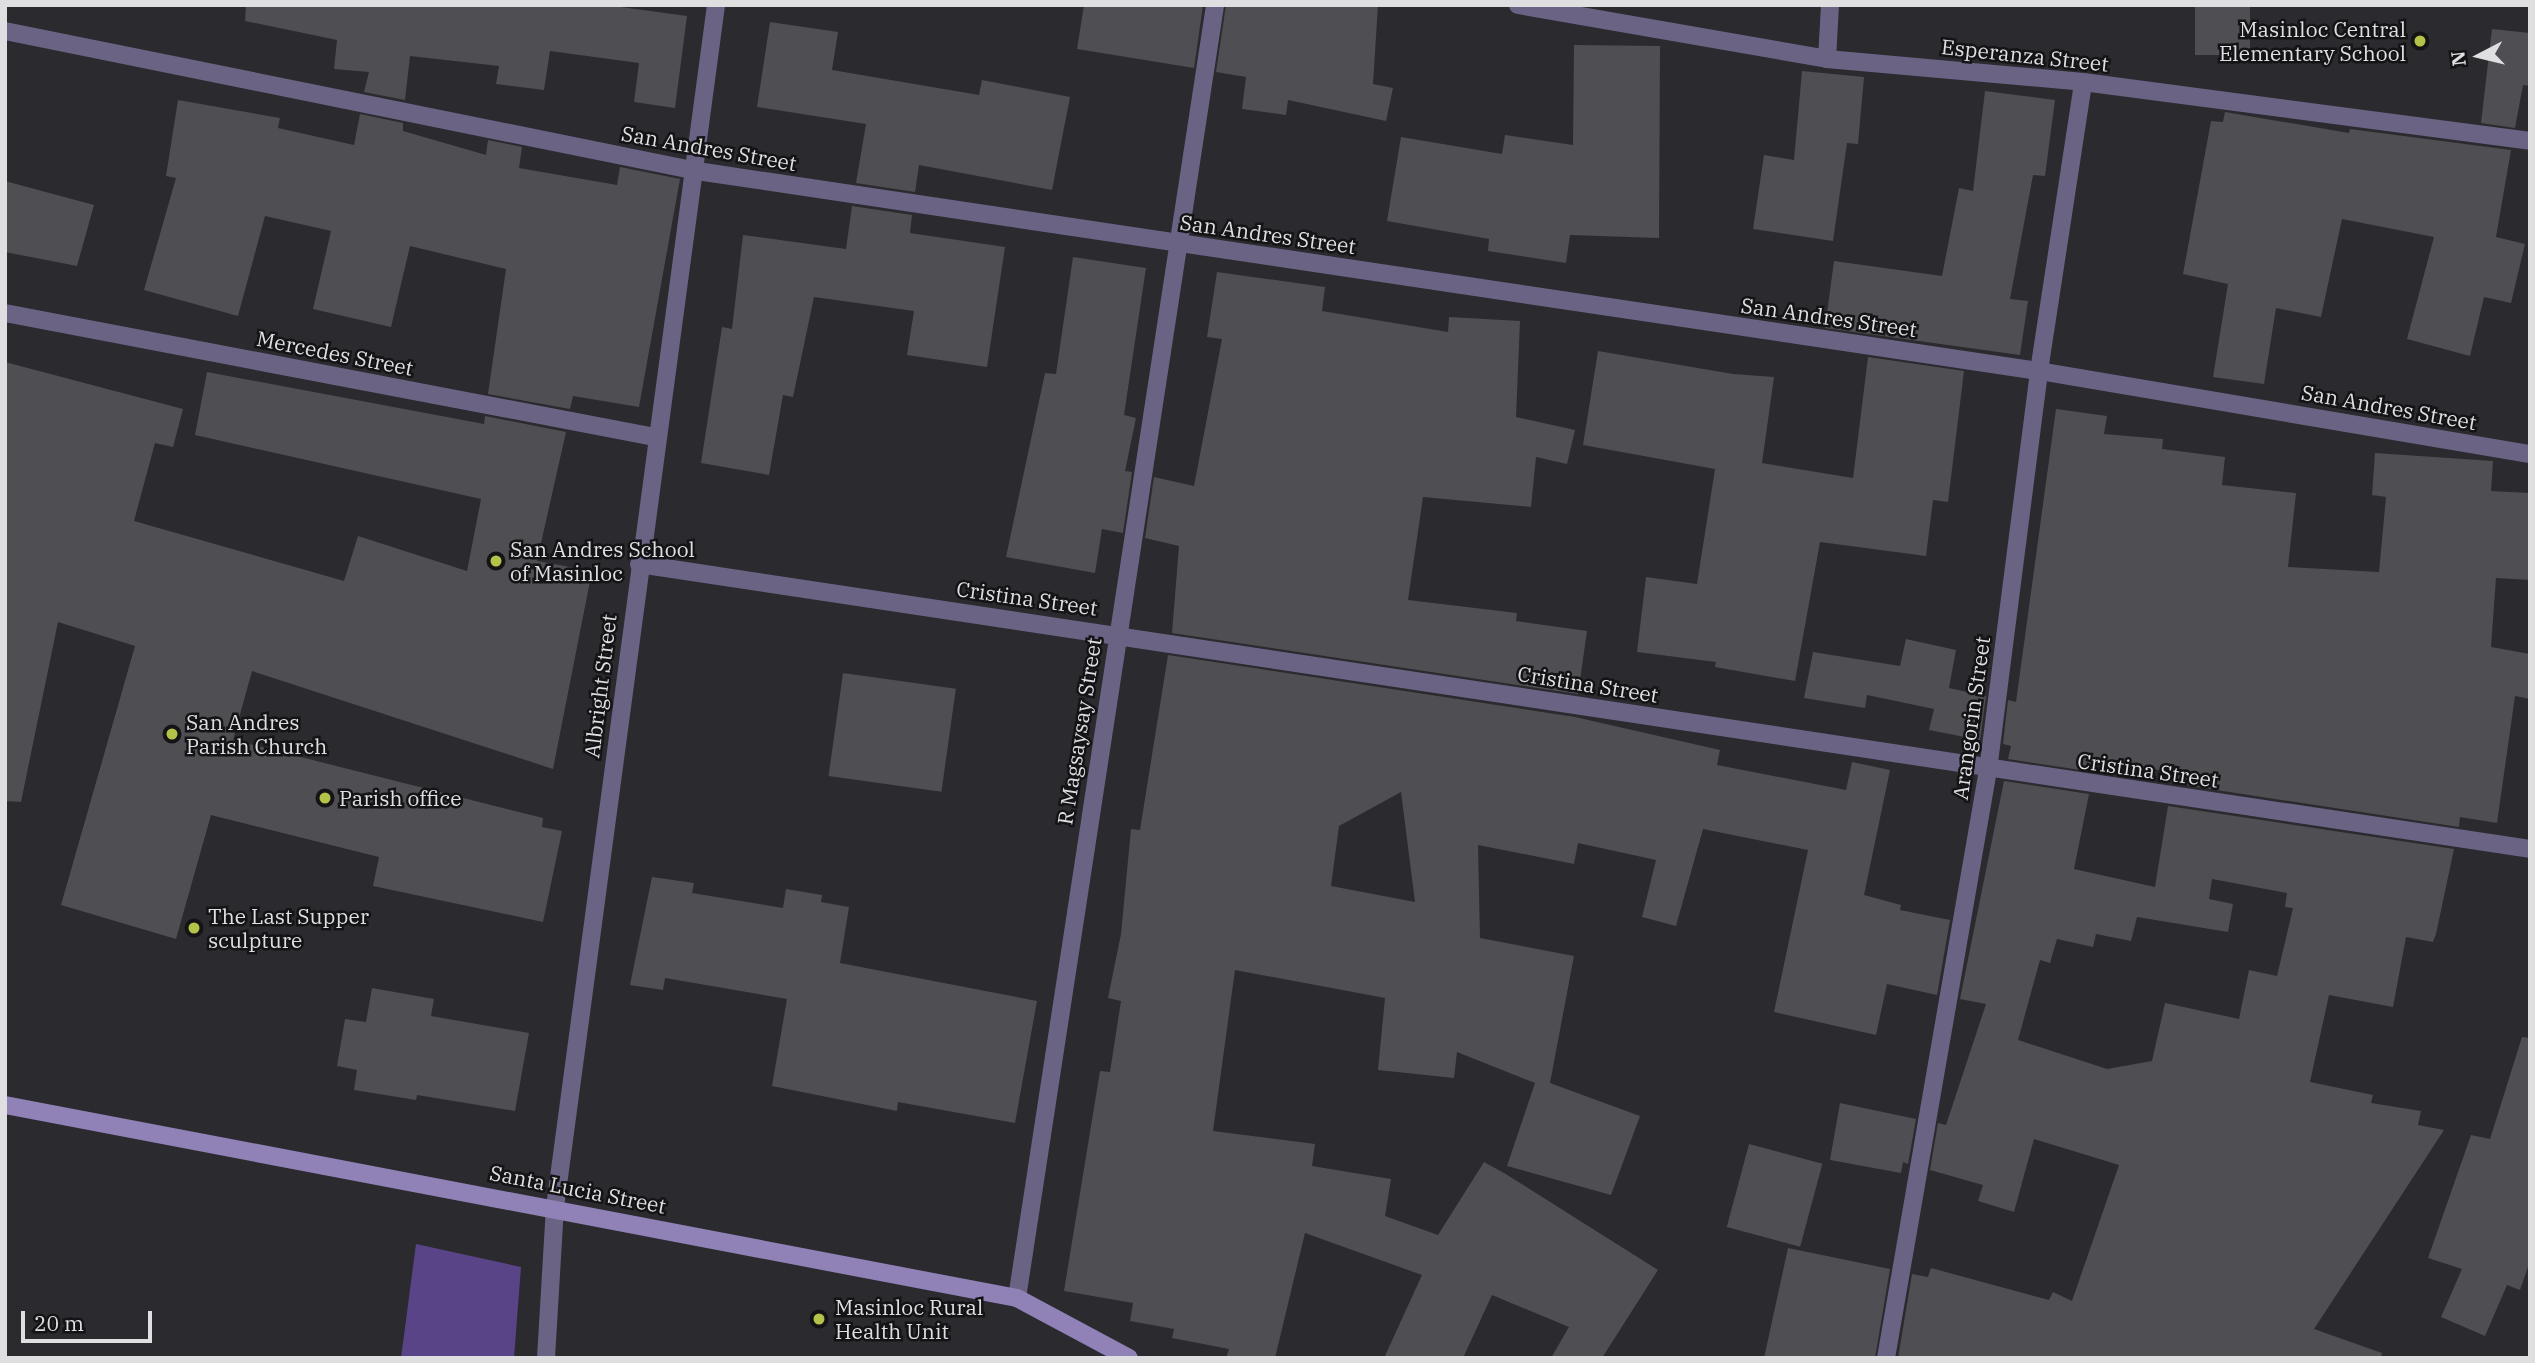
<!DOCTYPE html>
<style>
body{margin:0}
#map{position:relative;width:2535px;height:1363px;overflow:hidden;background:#2b2a2f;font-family:"IBM Plex Serif",serif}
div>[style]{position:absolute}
.green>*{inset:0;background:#594488}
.building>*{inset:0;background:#4f4e53;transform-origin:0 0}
.street>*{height:18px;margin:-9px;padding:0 9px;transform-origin:9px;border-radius:9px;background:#6b6384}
.secondary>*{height:18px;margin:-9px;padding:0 9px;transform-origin:9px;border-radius:9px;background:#9082b7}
.dots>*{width:19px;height:19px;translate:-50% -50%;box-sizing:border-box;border:4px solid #141315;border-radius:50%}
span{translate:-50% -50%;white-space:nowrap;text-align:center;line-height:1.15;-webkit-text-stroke:5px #141315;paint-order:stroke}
.poi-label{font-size:21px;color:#dfdee1}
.right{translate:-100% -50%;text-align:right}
.left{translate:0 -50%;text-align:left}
.street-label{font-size:21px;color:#dfdee1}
.frame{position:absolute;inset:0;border:7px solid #dfdee1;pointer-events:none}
.north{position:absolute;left:2444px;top:21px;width:70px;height:70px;-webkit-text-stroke:5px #141315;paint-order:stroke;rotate:263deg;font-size:19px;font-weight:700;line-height:28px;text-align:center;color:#dfdee1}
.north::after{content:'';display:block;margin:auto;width:24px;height:32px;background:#dfdee1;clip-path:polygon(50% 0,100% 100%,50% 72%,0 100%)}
.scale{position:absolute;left:21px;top:1311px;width:131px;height:32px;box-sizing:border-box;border:4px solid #dfdee1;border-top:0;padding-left:9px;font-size:21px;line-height:24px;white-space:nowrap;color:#dfdee1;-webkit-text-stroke:5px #141315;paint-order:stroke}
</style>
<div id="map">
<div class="green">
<div style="clip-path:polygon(416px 1244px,521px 1267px,514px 1358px,401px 1358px)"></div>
</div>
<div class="building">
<div style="clip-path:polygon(246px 5px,606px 5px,687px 16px,675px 108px,634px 102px,639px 63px,550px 51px,544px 90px,496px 84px,499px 66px,410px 56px,405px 100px,364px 92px,369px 72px,334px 69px,337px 40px,245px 21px)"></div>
<div style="clip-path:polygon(1084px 5px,1203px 5px,1194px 68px,1077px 49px)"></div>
<div style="clip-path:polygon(1226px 5px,1378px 5px,1373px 84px,1393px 88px,1386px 121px,1288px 100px,1286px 115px,1242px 109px,1246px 77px,1216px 72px)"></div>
<div style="left:2195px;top:5px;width:55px;height:50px"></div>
<div style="clip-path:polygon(770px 22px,838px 32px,832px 70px,979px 95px,982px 80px,1070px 97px,1052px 190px,919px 165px,915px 192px,856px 183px,866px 124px,757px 107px)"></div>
<div style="clip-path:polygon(2492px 29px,2530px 33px,2530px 86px,2523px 85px,2515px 128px,2481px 123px)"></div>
<div style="clip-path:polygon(1574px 45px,1660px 46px,1659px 238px,1570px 235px,1566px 263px,1488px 251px,1489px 239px,1387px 221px,1401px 137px,1502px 154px,1505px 135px,1573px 145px)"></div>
<div style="clip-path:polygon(1802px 71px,1864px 77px,1858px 144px,1847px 143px,1833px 241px,1753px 229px,1764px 155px,1794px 160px)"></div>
<div style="clip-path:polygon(1985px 91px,2055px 100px,2045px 176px,2033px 175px,2010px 299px,2028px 301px,2020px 355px,1825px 328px,1834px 261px,1942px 276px,1959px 188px,1973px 191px)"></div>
<div style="clip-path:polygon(178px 100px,280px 118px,278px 128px,354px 145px,360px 114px,403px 123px,403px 131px,486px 155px,488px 140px,522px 147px,519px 168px,617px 185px,620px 167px,680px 179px,639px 407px,573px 396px,570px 409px,488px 394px,506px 269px,410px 246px,391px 327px,313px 309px,331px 231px,265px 216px,238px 316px,144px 290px,176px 178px,166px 176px)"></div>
<div style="clip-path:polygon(2225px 112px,2349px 133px,2350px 129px,2511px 150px,2496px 237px,2525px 244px,2511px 303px,2484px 297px,2470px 356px,2407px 339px,2434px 237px,2342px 219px,2321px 317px,2276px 308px,2264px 384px,2213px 377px,2228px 284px,2183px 274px,2211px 121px,2223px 122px)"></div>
<div style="clip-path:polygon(5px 181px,94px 205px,77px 266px,5px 252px)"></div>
<div style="clip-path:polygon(852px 206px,912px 215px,910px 233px,1005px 247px,987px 367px,907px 355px,914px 311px,814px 297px,793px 397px,783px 395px,769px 475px,701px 463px,722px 327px,732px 329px,743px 235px,846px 249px)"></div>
<div style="clip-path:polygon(1073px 257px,1146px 268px,1124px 415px,1136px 418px,1125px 471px,1132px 472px,1123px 533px,1102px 529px,1095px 573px,1006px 557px,1045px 373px,1056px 374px)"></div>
<div style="clip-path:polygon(1217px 272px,1325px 287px,1322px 311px,1448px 332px,1449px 317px,1520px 321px,1516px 417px,1575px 430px,1567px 464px,1536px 457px,1531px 507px,1423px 497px,1408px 600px,1517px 613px,1516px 621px,1587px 631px,1578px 694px,1172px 633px,1179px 546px,1145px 538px,1154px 477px,1194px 486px,1222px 339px,1207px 337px)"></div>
<div style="clip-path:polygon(1598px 351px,1733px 374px,1774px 377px,1762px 463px,1853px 478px,1868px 357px,1964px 371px,1948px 502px,1933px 500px,1926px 556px,1820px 542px,1795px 681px,1715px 667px,1716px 662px,1637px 652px,1646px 577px,1697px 584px,1715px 469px,1583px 445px)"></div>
<div style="clip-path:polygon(5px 362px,183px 409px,173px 447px,155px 443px,134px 521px,344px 581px,358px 536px,467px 571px,481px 499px,195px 435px,207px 372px,484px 424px,485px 416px,566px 432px,537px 561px,592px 571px,553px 769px,252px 671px,233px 740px,543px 818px,542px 827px,562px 831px,543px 922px,373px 886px,379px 857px,211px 815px,176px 939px,61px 905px,135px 646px,58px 622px,21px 802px,5px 801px)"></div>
<div style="clip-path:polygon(2056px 409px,2107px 416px,2104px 434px,2163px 439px,2162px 449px,2225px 457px,2222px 485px,2296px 493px,2288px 567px,2379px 572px,2386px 497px,2372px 495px,2375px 453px,2493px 461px,2491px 491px,2530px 493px,2530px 580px,2496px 578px,2491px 647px,2530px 654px,2530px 699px,2515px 696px,2497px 823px,2460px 817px,2459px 827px,2171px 783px,2173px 772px,2096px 761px,2094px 772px,2008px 759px,2011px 746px,2003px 744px,2008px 700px,2016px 702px)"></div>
<div style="clip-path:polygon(1906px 639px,1956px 650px,1949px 688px,1986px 696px,1980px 740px,1929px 730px,1934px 709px,1867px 695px,1865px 708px,1804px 698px,1813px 652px,1900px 666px)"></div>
<div style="clip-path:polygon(evenodd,1168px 655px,1575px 717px,1720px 750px,1717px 765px,1846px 790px,1852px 762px,1890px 770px,1864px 895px,1901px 905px,1900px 910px,1950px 920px,1937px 995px,1887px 984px,1876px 1035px,1774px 1012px,1808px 850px,1703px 829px,1676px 926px,1642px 917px,1656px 860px,1578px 843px,1574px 864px,1478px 845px,1480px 938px,1574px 956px,1550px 1083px,1640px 1116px,1611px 1195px,1507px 1166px,1535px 1083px,1457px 1052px,1454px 1078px,1378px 1070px,1385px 998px,1235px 970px,1213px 1131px,1315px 1144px,1312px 1166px,1391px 1179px,1385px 1216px,1438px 1235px,1484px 1162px,1504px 1173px,1658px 1270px,1602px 1358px,1551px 1358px,1569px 1327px,1492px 1295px,1463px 1358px,1384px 1358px,1422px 1275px,1305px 1233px,1275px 1358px,1226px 1358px,1229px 1349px,1172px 1338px,1174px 1329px,1130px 1321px,1133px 1303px,1064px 1291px,1100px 1071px,1110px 1072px,1121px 1001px,1108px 998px,1121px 934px,1131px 829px,1140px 830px,1168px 655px,1401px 792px,1415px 902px,1331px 886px,1339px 826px,1401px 792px)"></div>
<div style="left:843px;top:673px;width:114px;height:104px;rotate:8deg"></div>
<div style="clip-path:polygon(evenodd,2004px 781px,2089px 794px,2074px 869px,2155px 887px,2168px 806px,2454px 849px,2436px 934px,2433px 942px,2406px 937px,2393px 1007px,2329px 995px,2310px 1082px,2373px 1095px,2371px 1103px,2421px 1111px,2418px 1125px,2444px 1130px,2314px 1329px,2382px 1353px,2381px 1358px,1898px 1358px,1912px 1274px,1928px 1277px,1931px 1268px,2049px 1300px,2053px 1292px,2072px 1301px,2119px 1165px,2034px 1139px,2014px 1212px,1978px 1201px,1983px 1185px,1930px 1170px,1938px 1123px,1946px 1125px,1986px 1004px,1960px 999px,2004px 781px,2212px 879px,2287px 893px,2285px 907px,2293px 908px,2277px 976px,2249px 970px,2239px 1019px,2165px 1003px,2152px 1061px,2107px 1069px,2018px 1040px,2040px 960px,2050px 963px,2057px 939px,2093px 947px,2096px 934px,2131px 941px,2137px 917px,2228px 932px,2233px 904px,2209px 899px,2212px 879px)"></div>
<div style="clip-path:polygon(652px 877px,694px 883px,692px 893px,783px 908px,786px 889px,822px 895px,821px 902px,849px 907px,840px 963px,1037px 1001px,1015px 1123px,898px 1102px,897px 1111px,772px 1086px,787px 999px,665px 978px,663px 990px,630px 985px)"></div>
<div style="clip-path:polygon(372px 988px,434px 999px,431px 1016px,529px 1033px,515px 1111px,417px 1095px,416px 1100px,354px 1090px,357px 1070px,337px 1066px,345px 1019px,366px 1022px)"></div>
<div style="clip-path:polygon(2522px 1037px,2530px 1038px,2530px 1261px,2520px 1290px,2507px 1285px,2485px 1336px,2441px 1317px,2462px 1269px,2428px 1258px,2471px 1135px,2490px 1139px)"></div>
<div style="clip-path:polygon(1840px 1103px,1916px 1119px,1908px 1164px,1903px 1162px,1901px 1173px,1830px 1160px)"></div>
<div style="left:1749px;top:1144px;width:76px;height:86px;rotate:15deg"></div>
<div style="clip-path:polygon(1788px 1248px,1890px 1269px,1875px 1358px,1764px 1358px)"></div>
</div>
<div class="street">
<div style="left:1518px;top:5px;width:314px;rotate:9.9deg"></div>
<div style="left:1827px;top:59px;width:257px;rotate:5.1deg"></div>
<div style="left:2083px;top:82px;width:451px;rotate:7.5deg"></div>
<div style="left:5px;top:31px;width:706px;rotate:11.44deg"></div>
<div style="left:697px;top:171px;width:1357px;rotate:8.48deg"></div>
<div style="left:2039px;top:371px;width:498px;rotate:9.6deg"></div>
<div style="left:1827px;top:59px;width:54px;rotate:-86.8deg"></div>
<div style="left:5px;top:313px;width:662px;rotate:10.8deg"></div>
<div style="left:639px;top:564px;width:1912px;rotate:8.57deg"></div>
<div style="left:1017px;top:1298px;width:1308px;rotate:-81.29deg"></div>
<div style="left:546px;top:1358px;width:151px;rotate:-86.6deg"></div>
<div style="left:555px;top:1207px;width:1213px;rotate:-82.37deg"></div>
<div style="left:1886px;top:1358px;width:597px;rotate:-80.16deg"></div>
<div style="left:1988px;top:770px;width:402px;rotate:-82.7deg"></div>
<div style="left:2039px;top:371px;width:292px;rotate:-81.3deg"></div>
</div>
<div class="secondary">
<div style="left:5px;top:1105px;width:1030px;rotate:10.8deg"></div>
<div style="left:1017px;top:1298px;width:127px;rotate:28.2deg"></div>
</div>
<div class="dots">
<div style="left:2420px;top:41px;background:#b4c24a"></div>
<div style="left:496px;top:561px;background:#b4c24a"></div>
<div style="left:172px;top:734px;background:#b4c24a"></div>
<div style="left:325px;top:798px;background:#b4c24a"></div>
<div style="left:194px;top:928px;background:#b4c24a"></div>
<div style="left:819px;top:1319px;background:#b4c24a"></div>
</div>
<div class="poi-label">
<span class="right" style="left:2406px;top:41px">Masinloc Central<br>Elementary School</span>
<span class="left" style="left:510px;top:561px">San Andres School<br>of Masinloc</span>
<span class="left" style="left:186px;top:734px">San Andres<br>Parish Church</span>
<span class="left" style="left:339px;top:798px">Parish office</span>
<span class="left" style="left:208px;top:928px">The Last Supper<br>sculpture</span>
<span class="left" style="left:835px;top:1319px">Masinloc Rural<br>Health Unit</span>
</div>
<div class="street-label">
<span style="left:2025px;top:55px;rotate:6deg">Esperanza Street</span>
<span style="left:709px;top:148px;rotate:10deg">San Andres Street</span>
<span style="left:1268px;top:234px;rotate:8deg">San Andres Street</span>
<span style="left:1829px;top:317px;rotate:8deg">San Andres Street</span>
<span style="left:335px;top:353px;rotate:11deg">Mercedes Street</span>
<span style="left:2389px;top:407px;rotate:10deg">San Andres Street</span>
<span style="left:1027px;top:598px;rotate:8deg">Cristina Street</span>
<span style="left:1588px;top:684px;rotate:9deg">Cristina Street</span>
<span style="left:600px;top:686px;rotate:-83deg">Albright Street</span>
<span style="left:1971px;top:718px;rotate:-82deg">Arangorin Street</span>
<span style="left:1079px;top:731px;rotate:-81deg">R Magsaysay Street</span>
<span style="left:2148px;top:770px;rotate:8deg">Cristina Street</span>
<span style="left:578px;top:1189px;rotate:11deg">Santa Lucia Street</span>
</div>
<div class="frame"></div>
<div class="north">N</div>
<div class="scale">20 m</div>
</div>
